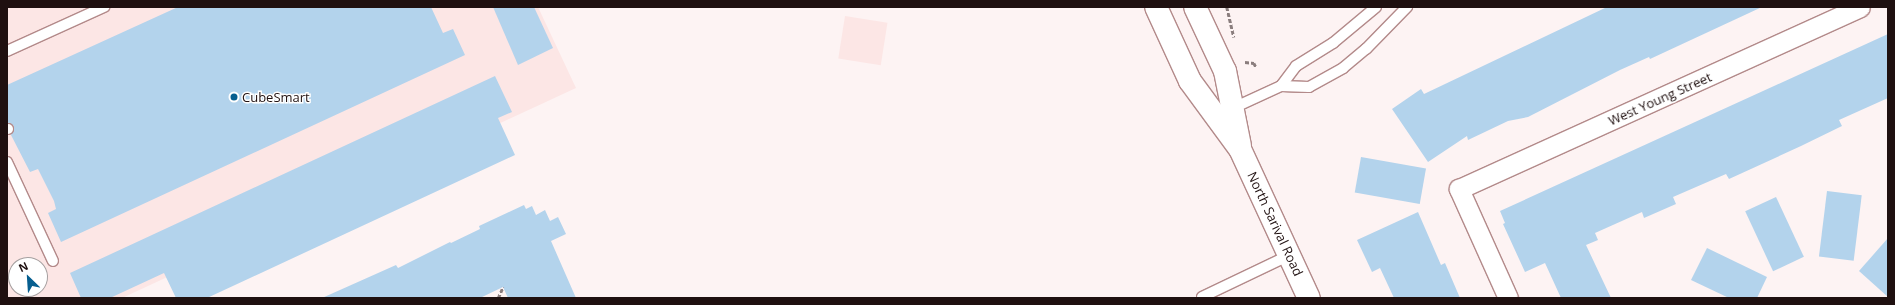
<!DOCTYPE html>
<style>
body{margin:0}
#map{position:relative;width:1895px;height:305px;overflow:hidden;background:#fdf3f3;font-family:"Open Sans",sans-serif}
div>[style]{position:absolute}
.built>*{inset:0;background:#fce6e5;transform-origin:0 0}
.building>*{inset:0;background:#b3d3ec;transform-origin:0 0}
.path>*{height:2.5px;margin-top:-1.25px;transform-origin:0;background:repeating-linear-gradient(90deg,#8a7d7d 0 4px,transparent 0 6px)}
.roads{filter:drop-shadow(1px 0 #b38a8a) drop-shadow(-1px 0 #b38a8a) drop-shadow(0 1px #b38a8a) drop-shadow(0 -1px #b38a8a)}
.lane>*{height:10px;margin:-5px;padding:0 5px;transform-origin:5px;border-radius:5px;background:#fff}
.street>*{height:19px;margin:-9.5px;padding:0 9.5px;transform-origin:9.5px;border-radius:9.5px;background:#fff}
.secondary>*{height:22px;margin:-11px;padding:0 11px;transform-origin:11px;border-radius:11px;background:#fff}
.dots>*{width:11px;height:11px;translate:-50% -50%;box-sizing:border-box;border:2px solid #fff;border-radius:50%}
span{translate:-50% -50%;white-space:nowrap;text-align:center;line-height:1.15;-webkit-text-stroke:3px #fff;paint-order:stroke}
.poi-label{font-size:13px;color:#1f1010}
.left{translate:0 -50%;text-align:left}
.street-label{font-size:13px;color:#1f1010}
.frame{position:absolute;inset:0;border:8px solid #1f1010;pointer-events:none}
.north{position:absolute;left:8px;top:257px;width:40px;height:40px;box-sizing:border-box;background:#fff;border:1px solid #a59f9f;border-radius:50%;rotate:335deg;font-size:11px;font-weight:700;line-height:16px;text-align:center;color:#1f1010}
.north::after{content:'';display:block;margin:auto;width:14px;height:18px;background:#065e8f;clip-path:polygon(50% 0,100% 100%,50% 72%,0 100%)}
</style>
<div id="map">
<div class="built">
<div style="clip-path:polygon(evenodd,7px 7px,538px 7px,576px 88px,122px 298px,7px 298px,7px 7px,16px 265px,40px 265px,40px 289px,16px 289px,16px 265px)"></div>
<div style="left:845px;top:16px;width:43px;height:43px;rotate:9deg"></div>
</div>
<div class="building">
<div style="clip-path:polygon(178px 7px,431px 7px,443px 33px,453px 29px,465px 55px,61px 242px,48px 213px,56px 209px,54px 201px,38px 169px,30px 172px,11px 135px,14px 126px,7px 122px,7px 85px)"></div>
<div style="clip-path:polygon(493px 7px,534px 7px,553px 48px,518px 65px)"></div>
<div style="clip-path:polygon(1607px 7px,1762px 7px,1650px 59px,1649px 57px,1620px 70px,1528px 117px,1508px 121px,1468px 140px,1467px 136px,1428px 162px,1392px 109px,1421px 89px,1424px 94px)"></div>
<div style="clip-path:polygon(1888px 34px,1888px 98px,1839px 120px,1842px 126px,1801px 146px,1729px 179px,1726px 174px,1673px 197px,1676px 204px,1644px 218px,1642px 212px,1595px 233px,1598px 240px,1586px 245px,1611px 298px,1561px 298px,1545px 263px,1525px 272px,1503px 224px,1505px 223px,1500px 211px)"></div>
<div style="clip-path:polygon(495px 76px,512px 112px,498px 118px,515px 155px,207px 298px,176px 298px,164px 273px,110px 298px,81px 298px,70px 273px)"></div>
<div style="left:1361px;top:157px;width:66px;height:36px;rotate:10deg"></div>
<div style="left:1827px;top:191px;width:35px;height:66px;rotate:7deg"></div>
<div style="left:1776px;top:197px;width:66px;height:34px;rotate:65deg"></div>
<div style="clip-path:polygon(524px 205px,526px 209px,532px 206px,536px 215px,545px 210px,550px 221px,558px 217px,566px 234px,551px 241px,576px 298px,508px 298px,503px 287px,480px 298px,322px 298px,396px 265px,398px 268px,450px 242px,451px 243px,480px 229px,479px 226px)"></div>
<div style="clip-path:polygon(1418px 212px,1441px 265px,1445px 263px,1460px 298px,1394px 298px,1380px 268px,1372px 272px,1357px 240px)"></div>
<div style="clip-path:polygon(1888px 238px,1888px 297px,1859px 271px)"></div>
<div style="clip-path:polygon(1707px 248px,1767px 277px,1757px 298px,1729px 298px,1691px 280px)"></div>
</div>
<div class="path">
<div style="left:1227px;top:7px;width:31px;rotate:77deg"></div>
<div style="left:1245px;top:62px;width:9px;rotate:6deg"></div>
<div style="left:1254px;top:63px;width:4px;rotate:63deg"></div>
<div style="left:498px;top:298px;width:12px;rotate:-66deg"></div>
</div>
<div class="roads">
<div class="lane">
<div style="left:7px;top:51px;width:107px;rotate:-24.4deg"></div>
<div style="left:1281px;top:86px;width:28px;rotate:2deg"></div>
<div style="left:1309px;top:87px;width:39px;rotate:-29deg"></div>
<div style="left:1343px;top:68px;width:30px;rotate:-40deg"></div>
<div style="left:1366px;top:49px;width:59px;rotate:-45.7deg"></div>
<div style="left:1231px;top:109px;width:55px;rotate:-24.7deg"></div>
<div style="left:1281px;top:86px;width:25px;rotate:-53deg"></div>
<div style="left:1296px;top:66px;width:44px;rotate:-31.9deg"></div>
<div style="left:1333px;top:43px;width:56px;rotate:-39.9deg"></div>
<div style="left:7px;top:129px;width:1px"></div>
<div style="left:7px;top:162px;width:109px;rotate:65.1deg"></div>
<div style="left:1202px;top:297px;width:98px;rotate:-25.5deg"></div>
</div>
<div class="street">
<div style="left:1508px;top:298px;width:120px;rotate:-114.2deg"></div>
<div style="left:1459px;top:189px;width:440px;rotate:-24.4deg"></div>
</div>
<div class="secondary">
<div style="left:1156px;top:7px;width:81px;rotate:65.3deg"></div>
<div style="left:1190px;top:81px;width:84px;rotate:53.7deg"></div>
<div style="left:1240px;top:149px;width:164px;rotate:65.2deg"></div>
<div style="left:1195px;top:7px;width:71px;rotate:64.9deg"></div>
<div style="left:1225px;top:71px;width:76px;rotate:78.7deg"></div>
</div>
</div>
<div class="dots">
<div style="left:234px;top:97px;background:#065e8f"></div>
</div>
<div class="poi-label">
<span class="left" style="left:242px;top:97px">CubeSmart</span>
</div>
<div class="street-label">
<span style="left:1660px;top:99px;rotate:-24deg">West Young Street</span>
<span style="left:1275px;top:224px;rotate:65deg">North Sarival Road</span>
</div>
<div class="frame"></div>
<div class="north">N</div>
</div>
